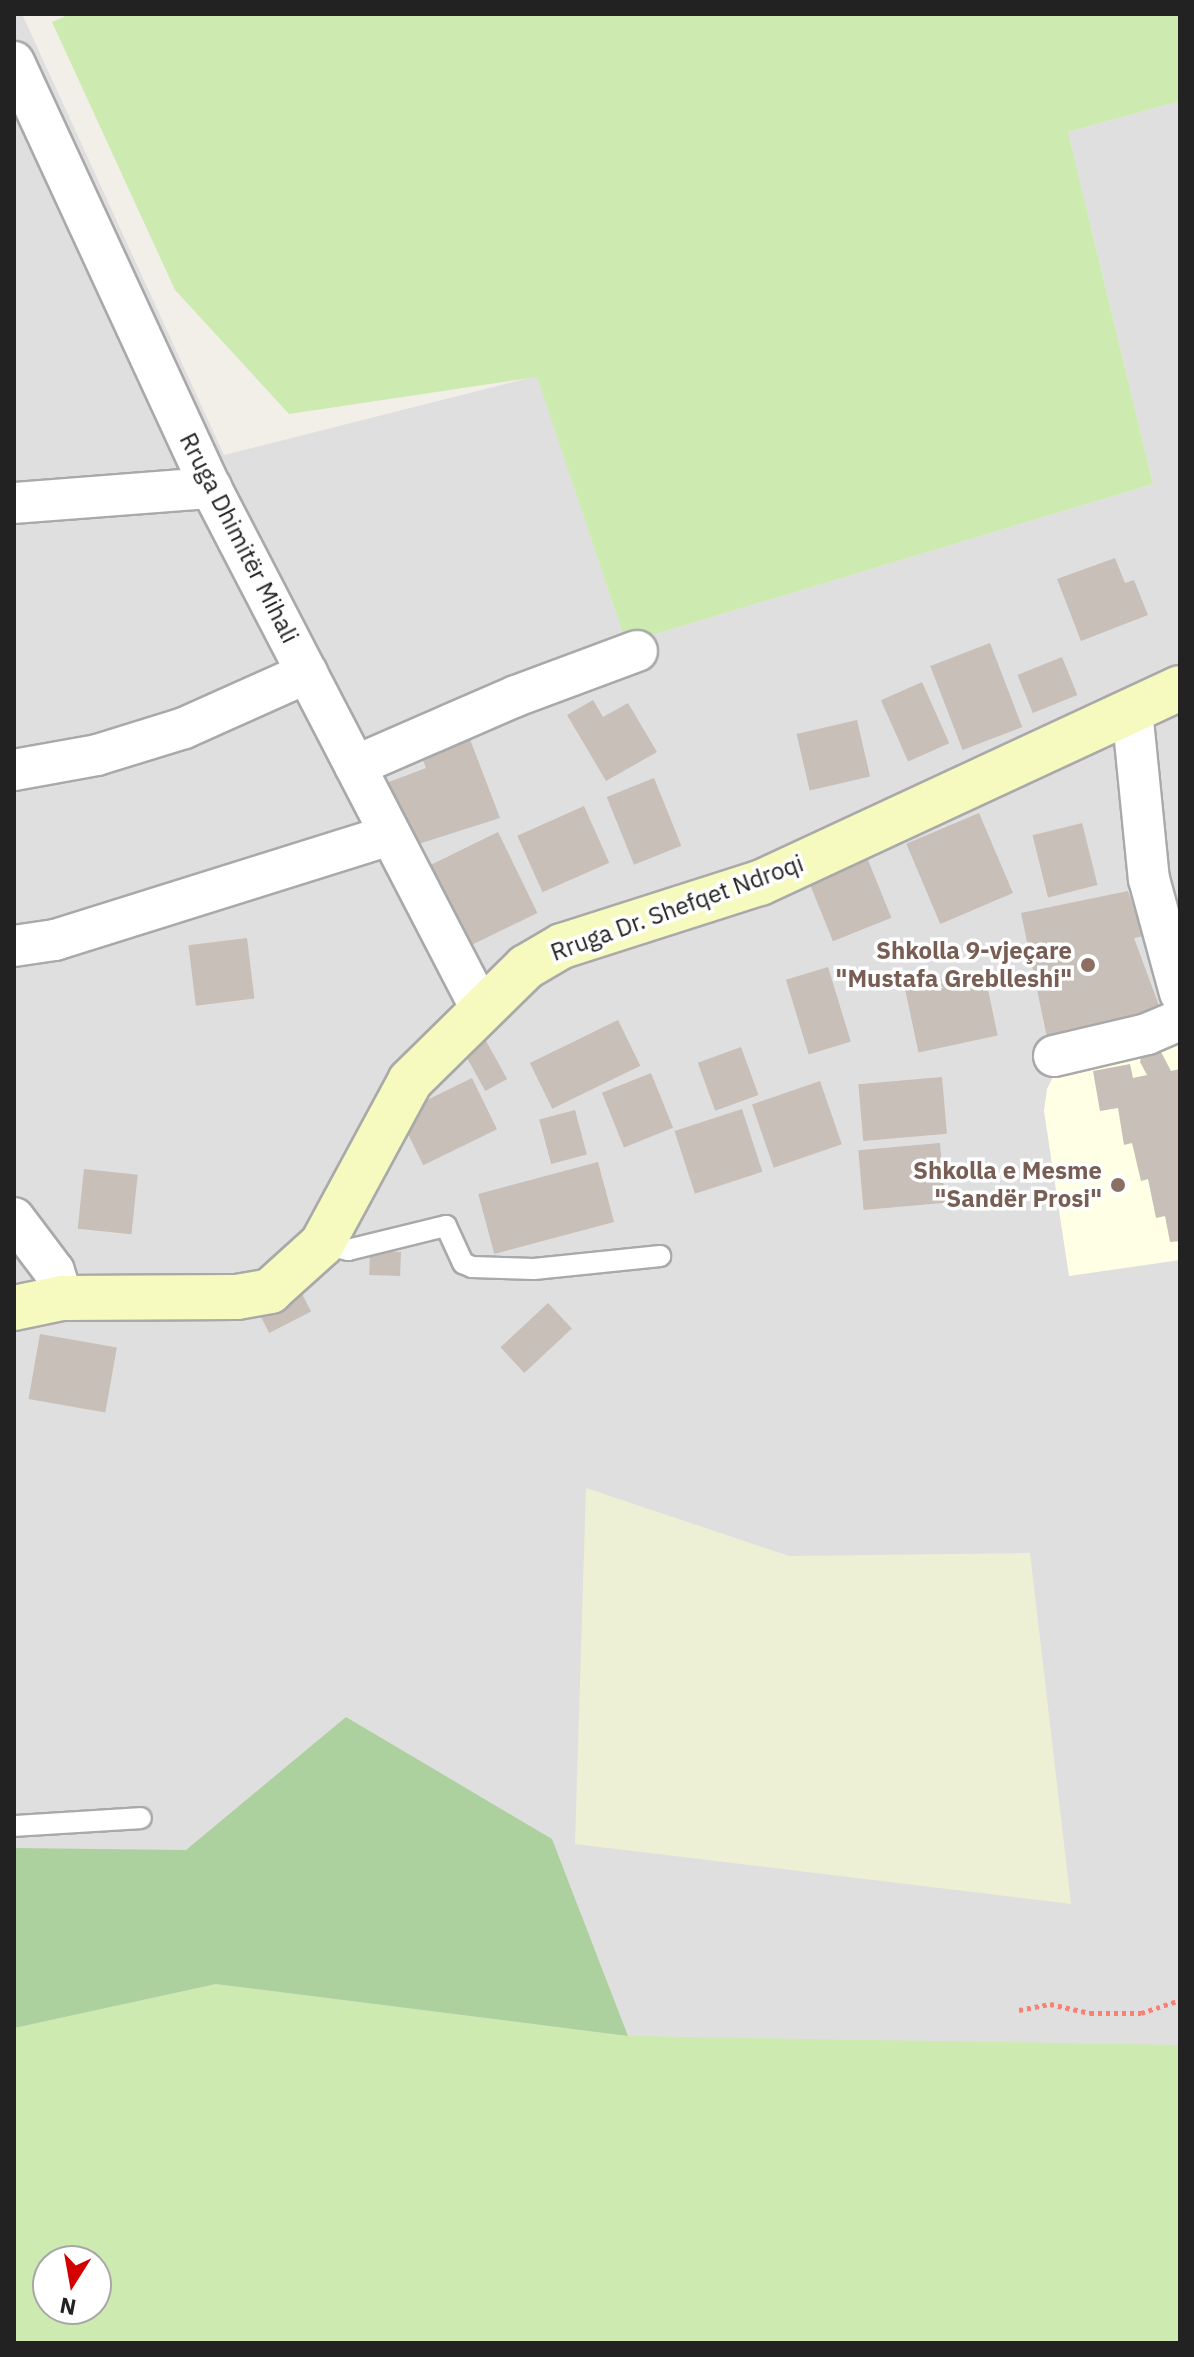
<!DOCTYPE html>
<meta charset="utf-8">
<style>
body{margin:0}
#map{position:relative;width:1194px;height:2357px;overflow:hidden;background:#f2efe9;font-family:"IBM Plex Sans",sans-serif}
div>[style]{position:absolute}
.residential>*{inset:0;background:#e0dfdf}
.education>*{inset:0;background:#ffffe5}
.farmland>*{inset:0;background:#eef0d5}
.grass>*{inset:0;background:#cdebb0}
.forest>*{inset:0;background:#add19e}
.building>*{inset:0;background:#c7bfb8;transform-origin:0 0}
.path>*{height:5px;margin-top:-2.5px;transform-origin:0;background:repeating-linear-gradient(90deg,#fa8072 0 4px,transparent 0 8px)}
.roads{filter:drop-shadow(2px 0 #a9a9a9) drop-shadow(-2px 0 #a9a9a9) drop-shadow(0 2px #a9a9a9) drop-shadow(0 -2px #a9a9a9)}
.service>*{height:20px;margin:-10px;padding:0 10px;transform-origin:10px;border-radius:10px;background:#fff}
.minor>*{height:40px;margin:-20px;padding:0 20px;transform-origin:20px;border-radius:20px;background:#fff}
.secondary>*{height:44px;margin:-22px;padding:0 22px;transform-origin:22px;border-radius:22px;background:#f7fabf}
.dots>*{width:22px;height:22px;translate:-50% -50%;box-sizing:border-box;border:4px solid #fff;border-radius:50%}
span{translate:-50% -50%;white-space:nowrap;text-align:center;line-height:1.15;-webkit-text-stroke:7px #fff;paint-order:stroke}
.street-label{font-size:24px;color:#222}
.education-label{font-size:24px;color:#785e54;font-weight:700}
.right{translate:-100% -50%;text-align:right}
.frame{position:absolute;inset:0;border:16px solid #222;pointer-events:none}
.north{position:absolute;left:32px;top:2245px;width:80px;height:80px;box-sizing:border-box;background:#fff;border:2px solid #a7a7a7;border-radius:50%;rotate:191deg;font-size:22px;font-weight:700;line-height:32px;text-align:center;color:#222}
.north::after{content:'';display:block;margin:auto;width:28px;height:36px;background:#d40000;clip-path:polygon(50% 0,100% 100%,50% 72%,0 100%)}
</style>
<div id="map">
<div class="residential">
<div style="clip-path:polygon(evenodd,14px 14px,22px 14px,224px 455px,537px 376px,626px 643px,1153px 484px,1068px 132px,1180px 101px,1180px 2343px,14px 2343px,14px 14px,48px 2261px,96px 2261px,96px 2309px,48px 2309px,48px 2261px)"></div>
</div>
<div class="education">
<div style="clip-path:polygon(1180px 1029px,1180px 1260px,1069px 1276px,1044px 1111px,1047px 1089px,1060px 1063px)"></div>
</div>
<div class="farmland">
<div style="clip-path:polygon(586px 1488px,789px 1556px,1030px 1553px,1071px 1904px,575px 1844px)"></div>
</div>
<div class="grass">
<div style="clip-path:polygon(70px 14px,1180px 14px,1180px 101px,1068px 132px,1153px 484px,626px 643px,537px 377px,289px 414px,175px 290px,52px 22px)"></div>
<div style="clip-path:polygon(evenodd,216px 1984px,628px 2036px,1180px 2045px,1180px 2343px,14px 2343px,14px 2028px,216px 1984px,48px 2261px,96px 2261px,96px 2309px,48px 2309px,48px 2261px)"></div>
</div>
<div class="forest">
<div style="clip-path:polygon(346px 1717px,552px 1839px,628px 2036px,216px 1984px,14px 2028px,14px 1848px,186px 1850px)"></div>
</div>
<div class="building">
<div style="clip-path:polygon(1115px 558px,1125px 583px,1134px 580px,1148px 615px,1081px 641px,1057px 579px)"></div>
<div style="left:990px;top:643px;width:90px;height:64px;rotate:69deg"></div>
<div style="left:1062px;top:657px;width:41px;height:48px;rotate:68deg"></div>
<div style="left:922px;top:682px;width:67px;height:45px;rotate:66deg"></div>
<div style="clip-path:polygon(593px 700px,603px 717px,628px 703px,657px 752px,606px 781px,567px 715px)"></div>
<div style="left:857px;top:720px;width:58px;height:62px;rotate:77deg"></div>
<div style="clip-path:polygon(468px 734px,500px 818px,406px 848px,381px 785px,426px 768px,420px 752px)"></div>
<div style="left:654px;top:778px;width:73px;height:51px;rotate:68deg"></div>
<div style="left:584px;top:806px;width:62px;height:73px;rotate:66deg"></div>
<div style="left:979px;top:813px;width:87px;height:79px;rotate:67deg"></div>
<div style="left:1082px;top:823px;width:64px;height:51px;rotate:76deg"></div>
<div style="left:498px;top:832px;width:90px;height:82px;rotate:64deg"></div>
<div style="left:864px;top:850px;width:73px;height:63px;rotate:68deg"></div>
<div style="clip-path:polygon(1128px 891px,1144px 936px,1134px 938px,1164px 1019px,1049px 1047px,1021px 913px)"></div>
<div style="left:247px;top:938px;width:61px;height:59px;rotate:83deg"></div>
<div style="left:828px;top:967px;width:78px;height:44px;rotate:73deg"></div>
<div style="left:984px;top:971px;width:66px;height:81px;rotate:78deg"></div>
<div style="left:618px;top:1020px;width:51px;height:98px;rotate:64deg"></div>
<div style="left:480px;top:1030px;width:56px;height:25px;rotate:61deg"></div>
<div style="left:741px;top:1047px;width:51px;height:46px;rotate:70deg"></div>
<div style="clip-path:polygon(1160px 1050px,1171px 1071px,1180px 1069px,1180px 1241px,1170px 1242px,1165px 1216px,1156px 1218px,1148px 1179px,1141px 1181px,1132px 1143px,1124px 1145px,1118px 1108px,1100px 1111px,1093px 1071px,1130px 1064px,1133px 1078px,1147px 1075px,1140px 1062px,1142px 1052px)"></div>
<div style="left:651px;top:1073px;width:59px;height:53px;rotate:68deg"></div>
<div style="left:942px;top:1077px;width:57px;height:84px;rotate:85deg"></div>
<div style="left:472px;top:1078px;width:57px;height:82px;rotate:64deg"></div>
<div style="left:820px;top:1081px;width:67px;height:72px;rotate:71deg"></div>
<div style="left:742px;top:1109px;width:66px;height:71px;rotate:72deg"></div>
<div style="left:575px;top:1110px;width:46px;height:37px;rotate:75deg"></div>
<div style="left:940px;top:1143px;width:60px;height:82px;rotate:85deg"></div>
<div style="left:598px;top:1162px;width:62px;height:124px;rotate:75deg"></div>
<div style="left:84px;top:1169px;width:54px;height:60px;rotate:6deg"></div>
<div style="left:370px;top:1251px;width:31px;height:24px;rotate:2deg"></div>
<div style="left:297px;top:1284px;width:31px;height:47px;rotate:63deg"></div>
<div style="left:548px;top:1303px;width:35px;height:65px;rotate:47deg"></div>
<div style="left:40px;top:1334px;width:78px;height:66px;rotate:10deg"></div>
</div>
<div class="path">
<div style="left:1019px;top:2010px;width:32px;rotate:-11deg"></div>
<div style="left:1050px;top:2004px;width:41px;rotate:12.7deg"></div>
<div style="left:1090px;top:2013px;width:51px"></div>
<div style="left:1141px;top:2013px;width:41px;rotate:-18.4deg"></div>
</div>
<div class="roads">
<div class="service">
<div style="left:322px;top:1244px;width:27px;rotate:13deg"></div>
<div style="left:348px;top:1250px;width:101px;rotate:-13.8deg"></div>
<div style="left:446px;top:1226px;width:41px;rotate:65.3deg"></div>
<div style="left:463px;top:1263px;width:10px;rotate:24deg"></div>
<div style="left:472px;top:1267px;width:62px;rotate:1.8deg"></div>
<div style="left:534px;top:1269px;width:127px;rotate:-5.9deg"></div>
<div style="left:14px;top:1826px;width:127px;rotate:-3.6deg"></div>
</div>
<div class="minor">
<div style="left:14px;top:62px;width:469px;rotate:65.2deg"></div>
<div style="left:211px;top:488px;width:585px;rotate:62.6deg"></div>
<div style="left:14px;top:503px;width:198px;rotate:-4.4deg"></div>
<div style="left:1132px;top:710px;width:170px;rotate:84.3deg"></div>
<div style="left:1149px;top:879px;width:118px;rotate:74.8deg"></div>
<div style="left:355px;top:766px;width:176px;rotate:-23.5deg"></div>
<div style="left:516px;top:696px;width:129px;rotate:-20.4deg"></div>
<div style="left:14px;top:770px;width:84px;rotate:-10.2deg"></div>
<div style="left:97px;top:755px;width:91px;rotate:-17.2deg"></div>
<div style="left:184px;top:728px;width:135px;rotate:-24.1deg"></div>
<div style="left:14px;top:946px;width:41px;rotate:-8.3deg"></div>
<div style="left:55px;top:940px;width:351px;rotate:-17.4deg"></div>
<div style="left:1054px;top:1056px;width:96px;rotate:-13.3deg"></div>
<div style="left:1147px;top:1034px;width:36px;rotate:-23deg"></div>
<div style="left:14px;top:1218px;width:66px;rotate:53deg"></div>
<div style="left:54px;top:1271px;width:28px;rotate:73deg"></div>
</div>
<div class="secondary">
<div style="left:14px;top:1308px;width:49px;rotate:-11.8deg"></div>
<div style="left:62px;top:1298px;width:175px;rotate:-0.3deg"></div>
<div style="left:237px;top:1297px;width:34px;rotate:-10deg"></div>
<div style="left:270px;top:1291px;width:70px;rotate:-42.1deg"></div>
<div style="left:322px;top:1244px;width:185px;rotate:-61.6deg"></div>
<div style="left:410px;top:1081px;width:163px;rotate:-44.5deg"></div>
<div style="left:526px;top:967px;width:42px;rotate:-30.3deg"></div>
<div style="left:562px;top:946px;width:208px;rotate:-17.7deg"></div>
<div style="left:760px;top:883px;width:463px;rotate:-24.9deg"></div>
</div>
</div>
<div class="dots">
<div style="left:1088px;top:965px;background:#8d6e63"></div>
<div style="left:1118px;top:1185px;background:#8d6e63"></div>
</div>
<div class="street-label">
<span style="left:239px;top:538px;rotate:63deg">Rruga Dhimitër Mihali</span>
<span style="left:677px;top:908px;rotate:-20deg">Rruga Dr. Shefqet Ndroqi</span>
</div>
<div class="education-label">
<span class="right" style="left:1072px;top:965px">Shkolla 9-vjeçare<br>"Mustafa Greblleshi"</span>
<span class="right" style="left:1102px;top:1185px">Shkolla e Mesme<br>"Sandër Prosi"</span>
</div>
<div class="frame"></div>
<div class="north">N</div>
</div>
